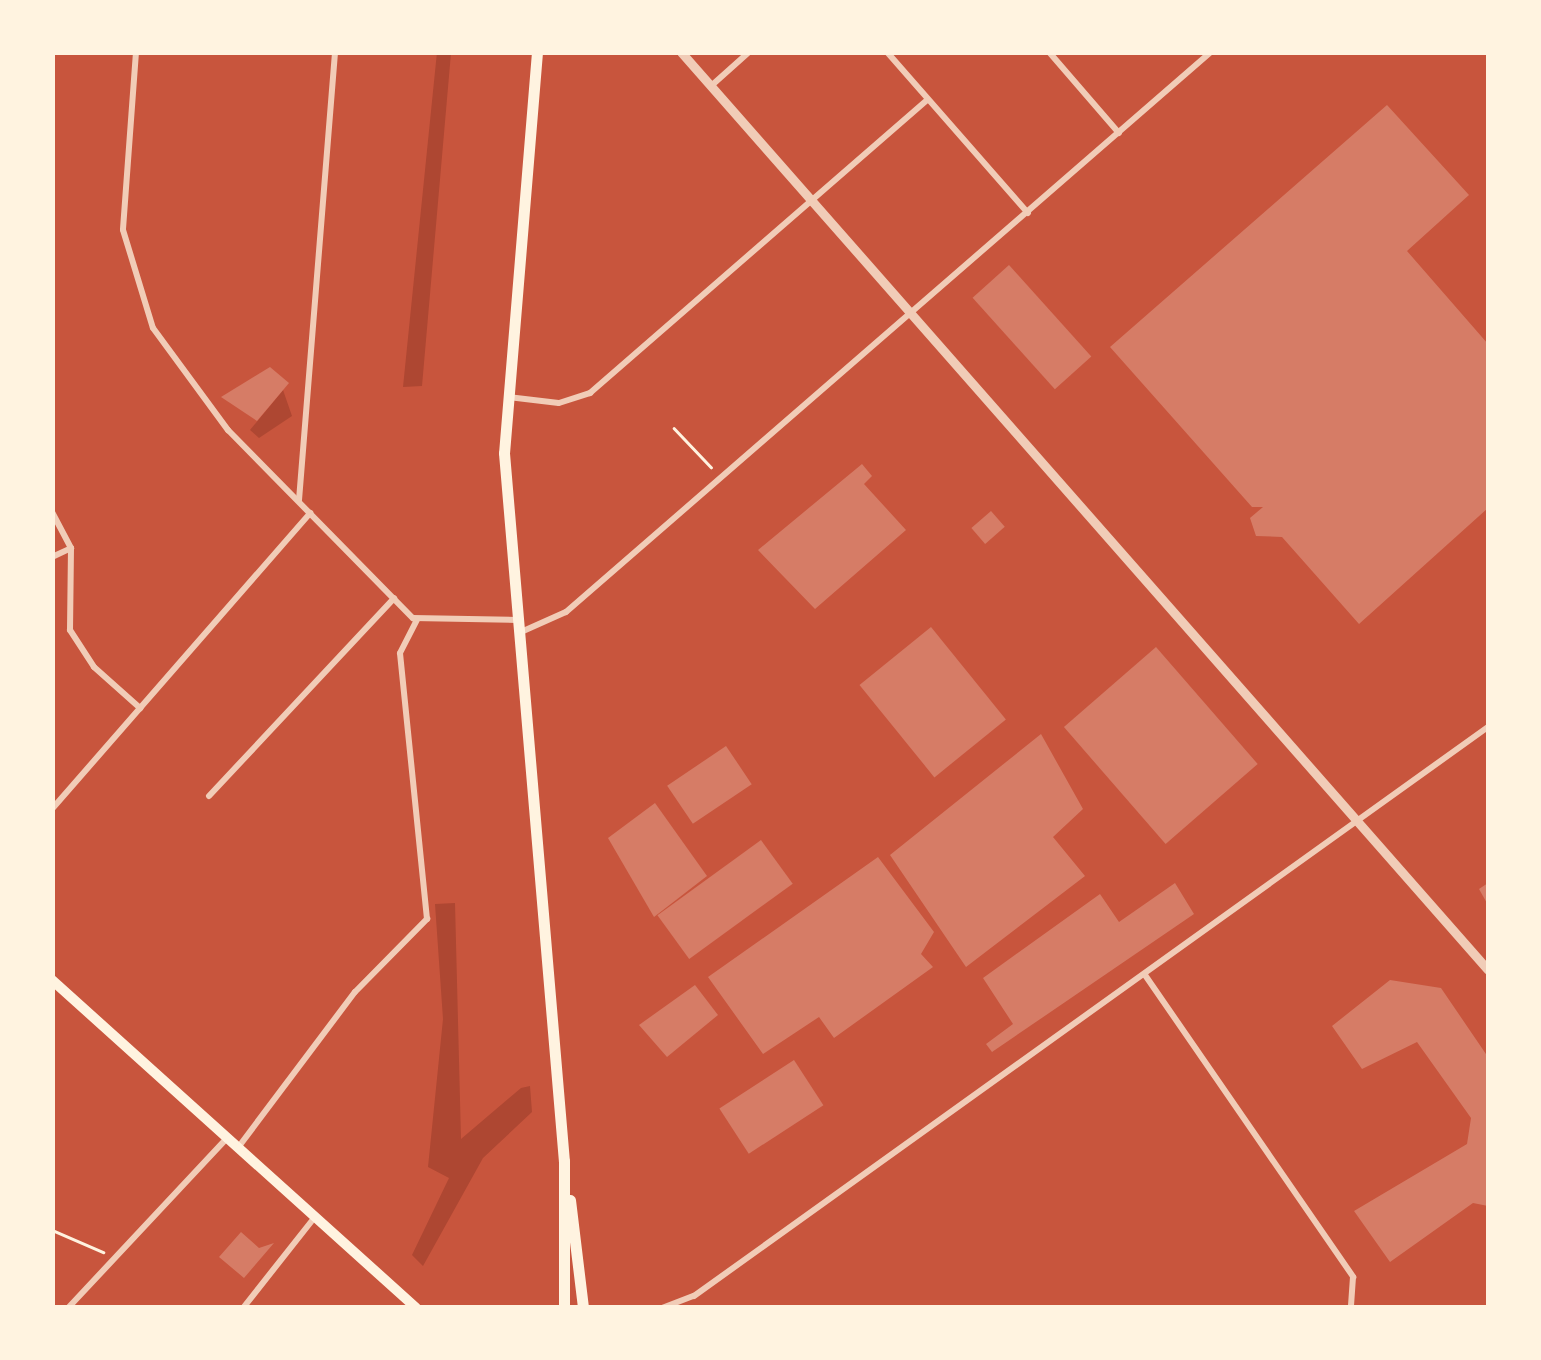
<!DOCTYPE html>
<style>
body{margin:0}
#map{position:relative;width:1541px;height:1360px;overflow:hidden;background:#c8553d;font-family:Georgia,serif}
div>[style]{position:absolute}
.green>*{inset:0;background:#ae4732}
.building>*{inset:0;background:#d67c66;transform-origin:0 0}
.path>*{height:2.5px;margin:-1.25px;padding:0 1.25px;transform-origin:1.25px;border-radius:1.25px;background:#fff3e0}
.minor>*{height:6px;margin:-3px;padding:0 3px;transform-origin:3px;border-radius:3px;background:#f1ccb7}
.tertiary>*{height:9px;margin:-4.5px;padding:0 4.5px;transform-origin:4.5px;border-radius:4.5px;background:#f1ccb7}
.secondary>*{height:10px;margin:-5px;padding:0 5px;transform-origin:5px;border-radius:5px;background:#fff3e0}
.primary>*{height:11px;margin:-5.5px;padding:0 5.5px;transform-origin:5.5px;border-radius:5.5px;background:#fff3e0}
span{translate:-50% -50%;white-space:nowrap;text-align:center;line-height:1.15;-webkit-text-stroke:10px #fff3e0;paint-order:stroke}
.frame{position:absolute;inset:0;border:55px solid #fff3e0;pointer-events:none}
</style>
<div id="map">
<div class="green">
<div style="clip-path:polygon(437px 52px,451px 53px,422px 386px,403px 387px)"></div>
<div style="clip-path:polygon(283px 390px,292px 416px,259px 438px,250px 430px)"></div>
<div style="clip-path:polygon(455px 903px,461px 1139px,521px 1088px,530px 1086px,532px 1112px,483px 1158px,423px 1266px,412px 1255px,449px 1178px,428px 1167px,443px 1019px,435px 904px)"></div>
</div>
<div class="building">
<div style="clip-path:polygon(1387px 105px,1469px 195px,1407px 251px,1488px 344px,1488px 508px,1359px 624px,1282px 537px,1256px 536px,1250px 518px,1263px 507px,1252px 507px,1110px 347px)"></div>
<div style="left:1009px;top:265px;width:123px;height:49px;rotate:48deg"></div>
<div style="clip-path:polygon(270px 367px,289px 383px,257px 421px,221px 397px)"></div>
<div style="clip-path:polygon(862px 464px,872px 476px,864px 484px,906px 530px,815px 609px,758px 550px)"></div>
<div style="left:991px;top:511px;width:21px;height:26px;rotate:49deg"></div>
<div style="left:931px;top:627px;width:119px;height:92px;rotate:51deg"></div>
<div style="left:1156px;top:647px;width:155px;height:122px;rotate:49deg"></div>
<div style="clip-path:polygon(1041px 734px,1083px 809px,1053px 837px,1085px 876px,966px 967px,890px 855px)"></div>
<div style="left:726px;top:746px;width:46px;height:71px;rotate:56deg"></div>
<div style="clip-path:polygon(655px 803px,707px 876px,654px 917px,608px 838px)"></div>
<div style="left:761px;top:840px;width:54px;height:128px;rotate:54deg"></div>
<div style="clip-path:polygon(878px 857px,934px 932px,921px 954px,933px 967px,834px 1038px,819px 1017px,763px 1054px,708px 977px)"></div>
<div style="clip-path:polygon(1175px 883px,1194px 914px,992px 1052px,986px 1044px,1013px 1024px,983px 978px,1100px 894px,1119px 922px)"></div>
<div style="clip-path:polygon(1488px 883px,1488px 905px,1479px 889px)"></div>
<div style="clip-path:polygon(1390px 980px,1441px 988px,1488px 1057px,1488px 1206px,1473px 1203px,1390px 1262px,1354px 1211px,1467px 1144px,1471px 1118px,1417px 1042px,1362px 1069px,1332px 1026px)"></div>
<div style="clip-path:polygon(695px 985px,718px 1015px,667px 1057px,639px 1025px)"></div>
<div style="left:794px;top:1060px;width:54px;height:89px;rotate:57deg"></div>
<div style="clip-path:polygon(241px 1232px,259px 1248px,274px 1243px,244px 1278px,219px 1257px)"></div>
</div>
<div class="path">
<div style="left:674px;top:428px;width:54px;rotate:46.5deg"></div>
<div style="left:52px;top:1230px;width:56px;rotate:23.3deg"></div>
</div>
<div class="minor">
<div style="left:136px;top:52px;width:178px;rotate:94.2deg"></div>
<div style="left:123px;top:230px;width:102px;rotate:73deg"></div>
<div style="left:153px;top:328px;width:127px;rotate:53.7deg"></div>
<div style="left:228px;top:430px;width:264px;rotate:45.5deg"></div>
<div style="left:413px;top:618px;width:105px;rotate:1.1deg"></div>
<div style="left:887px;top:52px;width:214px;rotate:48.8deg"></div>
<div style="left:1049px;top:52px;width:107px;rotate:49.2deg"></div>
<div style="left:711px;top:86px;width:51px;rotate:-41.8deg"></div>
<div style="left:508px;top:397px;width:51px;rotate:6.7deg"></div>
<div style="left:559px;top:403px;width:33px;rotate:-18deg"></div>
<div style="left:590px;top:393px;width:447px;rotate:-41deg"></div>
<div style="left:299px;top:500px;width:449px;rotate:-85.4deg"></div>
<div style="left:52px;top:512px;width:41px;rotate:62.2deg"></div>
<div style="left:71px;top:548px;width:82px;rotate:90.7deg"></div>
<div style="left:70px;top:630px;width:44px;rotate:57deg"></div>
<div style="left:94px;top:667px;width:62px;rotate:41.7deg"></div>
<div style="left:52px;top:557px;width:21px;rotate:-25deg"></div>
<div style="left:521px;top:632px;width:49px;rotate:-24deg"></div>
<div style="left:566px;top:612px;width:854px;rotate:-40.97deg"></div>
<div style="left:209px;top:796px;width:271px;rotate:-46.9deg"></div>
<div style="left:52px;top:809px;width:393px;rotate:-48.9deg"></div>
<div style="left:1145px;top:975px;width:367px;rotate:55.4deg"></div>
<div style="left:1353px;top:1277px;width:31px;rotate:94deg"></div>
<div style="left:240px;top:1145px;width:191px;rotate:-53.1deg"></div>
<div style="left:355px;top:992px;width:103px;rotate:-45.4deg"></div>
<div style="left:427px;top:919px;width:267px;rotate:-95.8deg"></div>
<div style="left:400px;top:653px;width:37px;rotate:-63deg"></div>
<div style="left:68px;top:1308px;width:234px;rotate:-46.9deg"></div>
<div style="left:243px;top:1308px;width:115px;rotate:-51.7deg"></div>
<div style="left:662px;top:1308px;width:34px;rotate:-21deg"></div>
<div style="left:694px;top:1296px;width:977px;rotate:-35.63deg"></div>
</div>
<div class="tertiary">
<div style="left:681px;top:52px;width:1222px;rotate:48.68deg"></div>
</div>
<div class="secondary">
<div style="left:52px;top:980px;width:490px;rotate:42deg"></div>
</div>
<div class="primary">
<div style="left:537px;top:52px;width:402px;rotate:94.7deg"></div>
<div style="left:504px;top:453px;width:711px;rotate:85.16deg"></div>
<div style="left:564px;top:1161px;width:147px;rotate:90deg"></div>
<div style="left:570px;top:1200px;width:109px;rotate:83.1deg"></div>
</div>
<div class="frame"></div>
</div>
